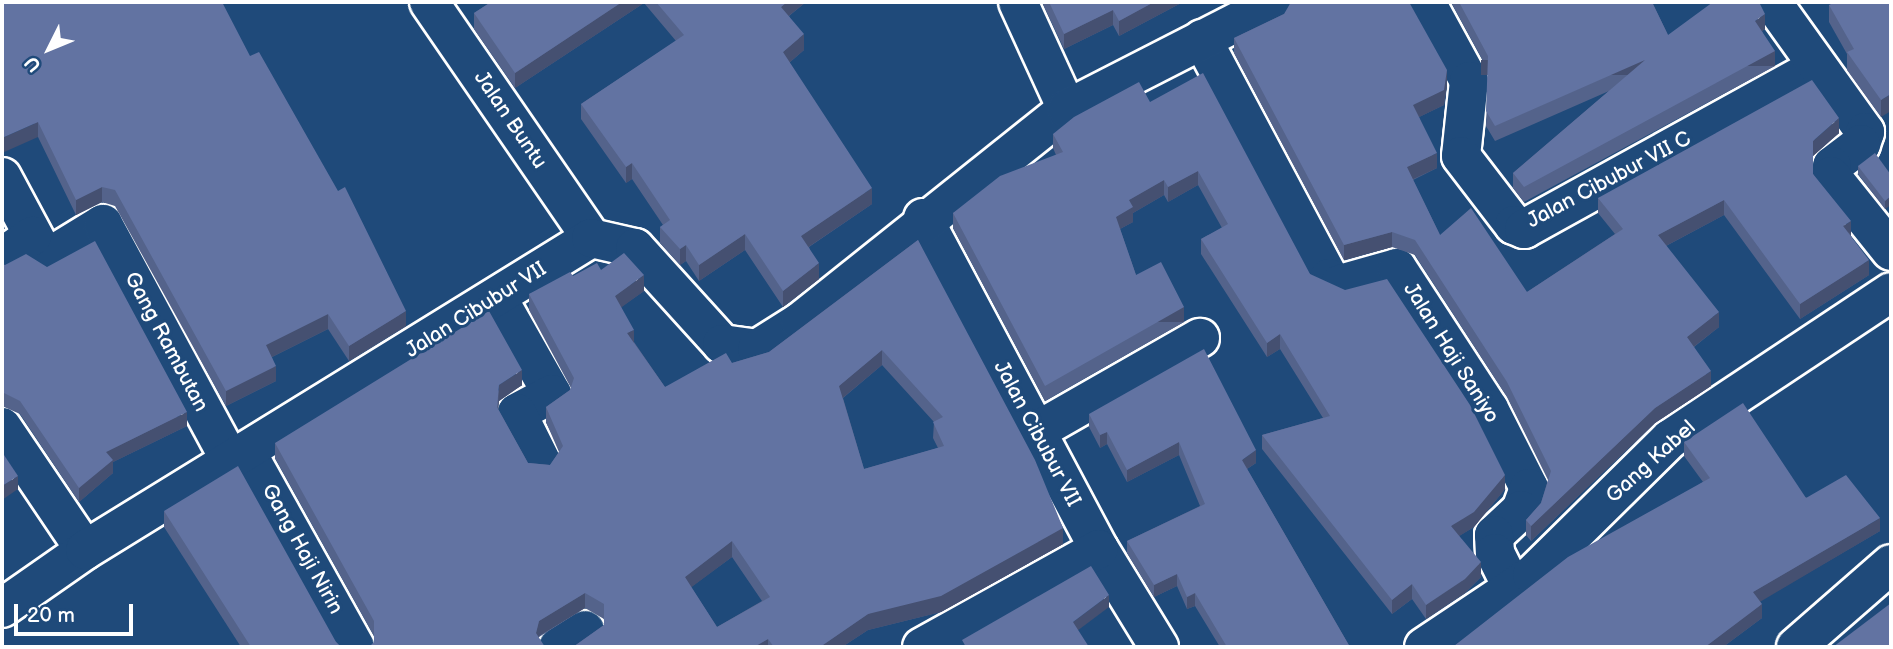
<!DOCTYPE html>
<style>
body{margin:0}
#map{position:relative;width:1893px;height:649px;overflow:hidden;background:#1f4a7a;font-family:"Balsamiq Sans",sans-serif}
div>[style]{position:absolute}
.roads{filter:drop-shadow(2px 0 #fff) drop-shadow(-2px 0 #fff) drop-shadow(0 2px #fff) drop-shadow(0 -2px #fff)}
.minor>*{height:38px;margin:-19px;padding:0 19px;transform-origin:19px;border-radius:19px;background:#1f4a7a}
.wall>*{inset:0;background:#54638b}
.shaded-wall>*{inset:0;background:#455071;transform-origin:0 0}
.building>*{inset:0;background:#6273a2}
span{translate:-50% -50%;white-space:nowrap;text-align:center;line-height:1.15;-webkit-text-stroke:6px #1f4a7a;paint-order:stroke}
.street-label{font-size:21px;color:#fff}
.frame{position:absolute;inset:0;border:4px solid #fff;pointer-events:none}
.north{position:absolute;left:14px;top:14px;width:70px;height:70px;-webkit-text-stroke:5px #1f4a7a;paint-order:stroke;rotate:227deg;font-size:19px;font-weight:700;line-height:28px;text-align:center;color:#fff}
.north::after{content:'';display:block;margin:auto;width:24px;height:32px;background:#fff;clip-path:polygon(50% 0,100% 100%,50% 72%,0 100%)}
.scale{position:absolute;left:14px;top:604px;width:119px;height:32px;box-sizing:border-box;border:4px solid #fff;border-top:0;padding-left:9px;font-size:21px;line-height:24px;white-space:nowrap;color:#fff;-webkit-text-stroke:5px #1f4a7a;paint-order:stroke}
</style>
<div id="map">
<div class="roads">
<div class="minor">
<div style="left:429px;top:2px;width:286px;rotate:55.5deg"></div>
<div style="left:1018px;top:2px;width:118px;rotate:65.4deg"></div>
<div style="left:1426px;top:2px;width:90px;rotate:61.4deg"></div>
<div style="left:1469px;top:81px;width:75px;rotate:96.1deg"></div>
<div style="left:1461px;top:156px;width:87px;rotate:52.5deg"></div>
<div style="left:1514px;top:225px;width:11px;rotate:22deg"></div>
<div style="left:1524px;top:229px;width:333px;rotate:-28.9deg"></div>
<div style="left:1772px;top:2px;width:160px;rotate:54.4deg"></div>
<div style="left:1865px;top:132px;width:13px;rotate:108deg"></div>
<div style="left:1861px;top:144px;width:36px;rotate:143deg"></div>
<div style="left:1832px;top:166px;width:10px;rotate:96deg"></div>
<div style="left:1831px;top:176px;width:96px;rotate:51.3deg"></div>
<div style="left:1202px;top:39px;width:271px;rotate:62deg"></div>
<div style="left:1329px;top:278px;width:13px;rotate:29deg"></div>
<div style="left:1340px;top:284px;width:59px;rotate:-15.7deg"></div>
<div style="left:1397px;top:268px;width:168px;rotate:56.9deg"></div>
<div style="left:1489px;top:409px;width:89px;rotate:63.1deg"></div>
<div style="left:1529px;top:488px;width:23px;rotate:110deg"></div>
<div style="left:1521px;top:510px;width:37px;rotate:137deg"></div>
<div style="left:1494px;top:535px;width:18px;rotate:87deg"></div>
<div style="left:1495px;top:553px;width:40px;rotate:63.4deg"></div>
<div style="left:2px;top:177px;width:93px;rotate:61.8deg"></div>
<div style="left:46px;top:259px;width:67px;rotate:-31.6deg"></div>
<div style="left:103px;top:224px;width:268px;rotate:61.7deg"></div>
<div style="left:923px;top:218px;width:375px;rotate:62deg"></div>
<div style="left:1099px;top:549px;width:115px;rotate:58.5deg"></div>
<div style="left:2px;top:257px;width:37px;rotate:-35deg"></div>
<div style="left:497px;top:297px;width:112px;rotate:60.4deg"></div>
<div style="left:552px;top:394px;width:40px;rotate:152deg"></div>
<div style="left:517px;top:413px;width:54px;rotate:63.4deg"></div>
<div style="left:2px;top:427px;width:148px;rotate:56deg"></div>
<div style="left:1035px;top:432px;width:190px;rotate:-29.7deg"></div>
<div style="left:246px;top:451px;width:224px;rotate:60.9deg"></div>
<div style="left:2px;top:608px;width:101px;rotate:-34.9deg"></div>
<div style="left:85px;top:550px;width:594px;rotate:-31.66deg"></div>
<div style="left:591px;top:238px;width:45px;rotate:12.8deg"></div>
<div style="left:635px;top:248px;width:130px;rotate:47.8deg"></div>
<div style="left:722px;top:344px;width:35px;rotate:8deg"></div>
<div style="left:757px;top:349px;width:51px;rotate:-32.1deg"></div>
<div style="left:800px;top:322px;width:342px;rotate:-38.6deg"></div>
<div style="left:1067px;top:109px;width:235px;rotate:-27.1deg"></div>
<div style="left:558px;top:647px;width:32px;rotate:-32deg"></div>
<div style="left:922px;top:647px;width:202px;rotate:-29deg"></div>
<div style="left:1424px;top:647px;width:130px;rotate:-33.7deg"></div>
<div style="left:1532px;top:575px;width:194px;rotate:-44.6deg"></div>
<div style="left:1670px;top:439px;width:265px;rotate:-33.6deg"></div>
<div style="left:1796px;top:647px;width:126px;rotate:-41.1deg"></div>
</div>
</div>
<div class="wall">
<div style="clip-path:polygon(2px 2px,250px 56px,406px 326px,349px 361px,328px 329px,272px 357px,276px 381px,226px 406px,115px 206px,102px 202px,76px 215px,38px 137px)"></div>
<div style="clip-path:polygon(491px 2px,806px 2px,789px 16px,804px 50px,789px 63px,872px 204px,809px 247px,819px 279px,783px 307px,745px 250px,699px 281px,686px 261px,680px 265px,660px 243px,660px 227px,663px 225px,632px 179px,626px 183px,581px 119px,581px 104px,676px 41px,644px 3px,515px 88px,474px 29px,474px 13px)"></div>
<div style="clip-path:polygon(1042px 2px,1183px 2px,1119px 36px,1113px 25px,1064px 49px)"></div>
<div style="clip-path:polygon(1451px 2px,1652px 2px,1668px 35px,1765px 29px,1762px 31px,1775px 66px,1524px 202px,1513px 188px,1513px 173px,1609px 91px,1495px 141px,1486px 126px,1488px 70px)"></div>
<div style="clip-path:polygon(1891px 2px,1881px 117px,1847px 70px,1847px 54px,1829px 22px,1829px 5px)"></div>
<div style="clip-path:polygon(1327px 4px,1447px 85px,1444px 105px,1419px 117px,1437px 168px,1413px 180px,1440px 235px,1527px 292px,1615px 234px,1598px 213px,1598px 198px,1839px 133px,1813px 156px,1813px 174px,1851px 236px,1869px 275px,1800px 319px,1724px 215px,1666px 246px,1719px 327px,1694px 347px,1711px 386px,1655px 423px,1531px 541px,1526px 535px,1526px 520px,1541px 503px,1548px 480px,1507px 397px,1415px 255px,1392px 247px,1344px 260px,1234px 53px,1234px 38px,1284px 14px)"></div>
<div style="clip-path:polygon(1150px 102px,1310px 274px,1505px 489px,1474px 527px,1459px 536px,1481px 577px,1465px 593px,1426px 619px,1412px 599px,1392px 614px,1262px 449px,1262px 435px,1323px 418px,1280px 349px,1267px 357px,1201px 254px,1201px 239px,1222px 228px,1198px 185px,1168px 202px,1164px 195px,1133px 213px,1133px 222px,1120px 229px,1136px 275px,1184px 322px,1045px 401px,953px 228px,953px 213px,1056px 155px,1053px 148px,1053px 134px)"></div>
<div style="clip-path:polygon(1858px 166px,1891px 175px,1885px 209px,1858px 174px)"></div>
<div style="clip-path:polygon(evenodd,918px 240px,1063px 544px,941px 612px,868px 630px,842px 647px,573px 647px,604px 625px,604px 619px,585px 608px,539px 637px,374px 642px,374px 636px,275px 458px,275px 443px,522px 385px,499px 401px,498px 409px,528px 463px,550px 465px,559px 452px,546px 422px,546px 407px,570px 390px,571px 388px,529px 310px,529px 294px,573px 276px,601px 270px,644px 291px,621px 307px,634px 342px,665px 387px,732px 363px,769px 352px,918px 240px,882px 365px,934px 422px,933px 438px,938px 448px,864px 469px,843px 398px,882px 365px,918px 240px,732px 557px,762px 601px,717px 627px,691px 587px,732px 557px)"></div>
<div style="clip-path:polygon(2px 264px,187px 426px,113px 462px,113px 473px,79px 502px,20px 414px,2px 406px)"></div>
<div style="clip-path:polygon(1089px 414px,1256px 463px,1247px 469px,1350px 647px,1220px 647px,1195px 606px,1187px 609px,1177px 586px,1154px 597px,1127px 553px,1127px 541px,1200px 506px,1179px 455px,1127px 482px,1107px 444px,1100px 448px,1089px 427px)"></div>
<div style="clip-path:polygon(1684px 442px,1880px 531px,1760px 601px,1762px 618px,1723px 647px,1454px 647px,1454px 646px,1703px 482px,1684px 456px)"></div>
<div style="clip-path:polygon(164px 511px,336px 642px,341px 647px,241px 647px,164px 527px)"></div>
</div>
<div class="shaded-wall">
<div style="clip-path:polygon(622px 2px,644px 2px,644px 3px,515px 88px,515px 73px)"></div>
<div style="clip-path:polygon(787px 2px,806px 2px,781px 22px,781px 7px)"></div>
<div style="clip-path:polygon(1154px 2px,1183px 2px,1119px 36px,1119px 21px)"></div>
<div style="clip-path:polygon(1113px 10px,1113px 25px,1064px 49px,1064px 34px)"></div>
<div style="clip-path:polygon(1765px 14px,1765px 29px,1755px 36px,1755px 21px)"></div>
<div style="clip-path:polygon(804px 34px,804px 50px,783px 68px,783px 52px)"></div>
<div style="left:1775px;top:51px;width:15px;height:285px;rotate:90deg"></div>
<div style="left:1645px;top:60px;width:15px;height:164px;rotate:90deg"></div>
<div style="clip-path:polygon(1447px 70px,1447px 85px,1444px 105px,1413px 120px,1413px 105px)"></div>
<div style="clip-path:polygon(1891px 94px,1891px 111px,1881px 117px,1881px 100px)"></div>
<div style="clip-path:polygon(1839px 118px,1839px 133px,1813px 156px,1813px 141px)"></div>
<div style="clip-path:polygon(38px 122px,38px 137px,2px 153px,2px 138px)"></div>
<div style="clip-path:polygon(1437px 153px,1437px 168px,1407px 182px,1407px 167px)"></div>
<div style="clip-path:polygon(632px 163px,632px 179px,626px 183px,626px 167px)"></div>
<div style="clip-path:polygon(1198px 171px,1198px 185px,1168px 202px,1168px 187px)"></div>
<div style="clip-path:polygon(1164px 180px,1164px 195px,1133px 213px,1133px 222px,1116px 231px,1116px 217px,1129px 200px)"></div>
<div style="clip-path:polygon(102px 187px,102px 202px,76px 215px,76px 200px)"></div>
<div style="clip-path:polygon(872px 188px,872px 204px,801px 252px,801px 236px)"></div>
<div style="clip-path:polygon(1891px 196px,1891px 205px,1885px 209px,1885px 201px)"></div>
<div style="clip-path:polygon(1724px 200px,1724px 215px,1658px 250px,1658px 235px)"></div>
<div style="clip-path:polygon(1851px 221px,1851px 236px,1843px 226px)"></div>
<div style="clip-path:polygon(1392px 232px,1392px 247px,1344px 260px,1344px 245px)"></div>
<div style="clip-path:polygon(745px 234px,745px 250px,699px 281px,699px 265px)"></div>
<div style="clip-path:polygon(686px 245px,686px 261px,680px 265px,680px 249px)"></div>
<div style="clip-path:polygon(1869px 260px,1869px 275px,1800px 319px,1800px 304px)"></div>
<div style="clip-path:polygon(819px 263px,819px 279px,783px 307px,783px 291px)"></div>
<div style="clip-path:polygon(644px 275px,644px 291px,615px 312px,615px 296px)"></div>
<div style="left:1184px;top:307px;width:15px;height:160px;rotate:90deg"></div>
<div style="clip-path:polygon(406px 311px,406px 326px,349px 361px,349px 346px)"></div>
<div style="clip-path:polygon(1719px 312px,1719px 327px,1687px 352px,1687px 337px)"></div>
<div style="clip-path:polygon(328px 314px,328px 329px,266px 360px,266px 345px)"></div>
<div style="clip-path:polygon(634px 330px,634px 345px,627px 333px)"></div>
<div style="clip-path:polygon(1280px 334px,1280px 349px,1267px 357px,1267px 343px)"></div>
<div style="clip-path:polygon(882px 350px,882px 365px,839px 401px,839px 386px)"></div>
<div style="clip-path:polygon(276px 366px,276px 381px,226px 406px,226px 391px)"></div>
<div style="clip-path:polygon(522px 370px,522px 385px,499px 401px,497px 423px,499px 385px)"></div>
<div style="clip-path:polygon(1711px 371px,1711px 386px,1655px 423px,1531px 541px,1531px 526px,1655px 408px)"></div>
<div style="clip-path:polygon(187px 412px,187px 426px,113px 462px,113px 473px,79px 502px,79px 488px,106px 452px)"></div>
<div style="clip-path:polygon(1107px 432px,1107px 444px,1100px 448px,1100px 435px)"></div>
<div style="clip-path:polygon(1179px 442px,1179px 455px,1127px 482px,1127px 470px)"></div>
<div style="clip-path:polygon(1256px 450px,1256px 463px,1242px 472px,1242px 460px)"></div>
<div style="clip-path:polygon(1505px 475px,1505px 489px,1474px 527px,1451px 541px,1451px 526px)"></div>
<div style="clip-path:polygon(18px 476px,18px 489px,2px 500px,2px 486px)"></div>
<div style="clip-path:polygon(1880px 518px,1880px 531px,1753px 606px,1753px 592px)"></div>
<div style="clip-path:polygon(1063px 528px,1063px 544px,941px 612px,868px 630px,842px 647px,820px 647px,868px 614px)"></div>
<div style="clip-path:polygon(732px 541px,732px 557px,685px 592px,685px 577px)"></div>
<div style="clip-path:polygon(1481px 562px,1481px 577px,1465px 593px,1426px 619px,1426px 605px)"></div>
<div style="clip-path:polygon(1177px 574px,1177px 586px,1154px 597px,1154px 585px)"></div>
<div style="clip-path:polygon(1412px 584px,1412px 599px,1392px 614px,1392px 600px)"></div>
<div style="clip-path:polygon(585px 593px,585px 608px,539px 636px,536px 647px,536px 633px,539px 621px)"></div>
<div style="clip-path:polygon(1195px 593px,1195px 606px,1187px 609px,1187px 597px)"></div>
<div style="clip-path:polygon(1109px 595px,1109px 607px,1073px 634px,1073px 622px)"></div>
<div style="clip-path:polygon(1762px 604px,1762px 618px,1723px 647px,1705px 647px)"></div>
<div style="clip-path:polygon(768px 639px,768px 647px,754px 647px)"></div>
</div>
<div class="building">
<div style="clip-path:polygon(2px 2px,222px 2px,250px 56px,259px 52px,338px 191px,345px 187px,406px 311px,349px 346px,328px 314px,266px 345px,276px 366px,226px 391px,115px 190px,102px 187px,76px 200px,38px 122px,2px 138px)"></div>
<div style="clip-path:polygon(491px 2px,622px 2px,515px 73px,474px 13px)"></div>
<div style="clip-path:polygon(656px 2px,787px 2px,781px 7px,804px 34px,783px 52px,872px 188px,801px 236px,819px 263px,783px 291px,745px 234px,699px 265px,686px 245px,680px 249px,660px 227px,670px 220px,632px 163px,626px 167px,581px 104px,684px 35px)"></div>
<div style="clip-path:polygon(1049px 2px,1154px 2px,1119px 21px,1113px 10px,1064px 34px)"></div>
<div style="clip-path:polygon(1291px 2px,1326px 2px,1327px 4px,1331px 2px,1409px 2px,1447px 70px,1444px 90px,1413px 105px,1437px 153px,1407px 167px,1440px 235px,1471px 208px,1527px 292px,1623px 229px,1598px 198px,1812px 80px,1839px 118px,1813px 141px,1813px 174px,1851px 221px,1843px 226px,1869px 260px,1800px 304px,1724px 200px,1658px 235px,1719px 312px,1687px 337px,1711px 371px,1655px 408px,1531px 526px,1526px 520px,1541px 503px,1551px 471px,1507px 382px,1415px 240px,1392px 232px,1344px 245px,1234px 38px,1284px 14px)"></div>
<div style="clip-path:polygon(1459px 2px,1652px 2px,1668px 35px,1713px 2px,1759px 2px,1765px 14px,1755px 21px,1775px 51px,1524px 187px,1513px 173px,1645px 60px,1495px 126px,1486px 111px,1488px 56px)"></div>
<div style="clip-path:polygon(1835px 2px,1891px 2px,1891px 94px,1881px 100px,1847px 52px,1854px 49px,1829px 5px)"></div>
<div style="clip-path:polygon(1203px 73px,1310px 274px,1345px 290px,1387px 279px,1470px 405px,1505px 475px,1474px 512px,1451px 526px,1481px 562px,1465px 579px,1426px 605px,1412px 584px,1392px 600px,1262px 435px,1330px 416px,1280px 334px,1267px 343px,1201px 239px,1228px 224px,1198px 171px,1168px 187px,1164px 180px,1129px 200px,1133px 207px,1116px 217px,1136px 275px,1161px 262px,1184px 307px,1045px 386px,953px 213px,1000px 176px,1063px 152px,1053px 134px,1074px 117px,1139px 82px,1150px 102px)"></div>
<div style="clip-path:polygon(1875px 153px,1891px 175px,1891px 196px,1885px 201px,1858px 166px)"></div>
<div style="clip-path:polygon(evenodd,918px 240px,1035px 460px,1063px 528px,941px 596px,868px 614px,820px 647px,774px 647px,768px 639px,754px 647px,573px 647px,604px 625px,604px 604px,585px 593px,539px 621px,536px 633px,545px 647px,369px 647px,374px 642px,374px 621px,275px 443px,489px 311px,522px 370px,499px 385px,497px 407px,528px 463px,550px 465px,563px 446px,546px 407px,570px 390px,574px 378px,529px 294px,570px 272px,573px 276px,597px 263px,601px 270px,624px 253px,644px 275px,615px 296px,634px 330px,627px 333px,665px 387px,726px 353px,732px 363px,769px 352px,918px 240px,882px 350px,943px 417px,933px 422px,944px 446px,864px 469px,839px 386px,882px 350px,918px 240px,732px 541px,770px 597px,717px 627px,685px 577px,732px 541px)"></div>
<div style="clip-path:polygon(95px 241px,187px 412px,106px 452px,113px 460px,79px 488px,20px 401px,2px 392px,2px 264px,5px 265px,26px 254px,47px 267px)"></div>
<div style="clip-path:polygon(1204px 349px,1256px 450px,1242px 460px,1350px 647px,1227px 647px,1195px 593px,1187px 597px,1177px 574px,1154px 585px,1127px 541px,1205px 504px,1179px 442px,1127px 470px,1107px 432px,1100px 435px,1089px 414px)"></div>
<div style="clip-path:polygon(1743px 403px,1806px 498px,1846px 475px,1880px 518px,1753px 592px,1762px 604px,1705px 647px,1455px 647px,1454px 646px,1568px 557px,1710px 478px,1684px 442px)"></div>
<div style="clip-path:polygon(2px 452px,18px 476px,2px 486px)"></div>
<div style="clip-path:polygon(238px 466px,336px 642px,341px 647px,251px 647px,164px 511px)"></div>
<div style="clip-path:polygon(1091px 566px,1109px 595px,1073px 622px,1089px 647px,966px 647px,962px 640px)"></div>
<div style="clip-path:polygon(1891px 603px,1891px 647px,1833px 647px)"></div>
</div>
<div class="street-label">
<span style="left:510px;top:120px;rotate:56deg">Jalan Buntu</span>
<span style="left:1609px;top:180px;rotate:-28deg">Jalan Cibubur VII C</span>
<span style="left:476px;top:310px;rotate:-32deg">Jalan Cibubur VII</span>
<span style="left:166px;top:342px;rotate:62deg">Gang Rambutan</span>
<span style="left:1451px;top:353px;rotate:58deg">Jalan Haji Saniyo</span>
<span style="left:1037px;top:434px;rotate:62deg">Jalan Cibubur VII</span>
<span style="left:1651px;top:462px;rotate:-42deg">Gang Kabel</span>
<span style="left:302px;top:549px;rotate:61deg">Gang Haji Nirin</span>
</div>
<div class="frame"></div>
<div class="north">U</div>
<div class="scale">20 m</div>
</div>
